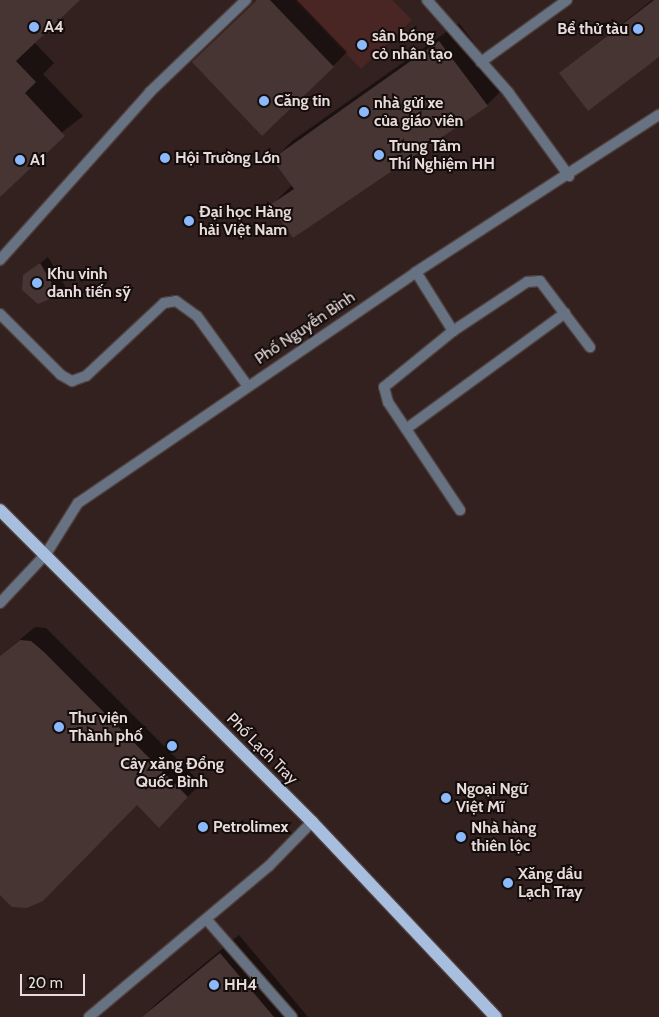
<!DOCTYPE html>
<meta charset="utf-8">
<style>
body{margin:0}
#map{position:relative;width:659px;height:1017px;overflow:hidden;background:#32211f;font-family:Cabin,sans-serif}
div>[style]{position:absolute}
.green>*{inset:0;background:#492623}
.shadow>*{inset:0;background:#0007}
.building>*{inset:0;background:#463533}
.roads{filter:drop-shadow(1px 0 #4f3f3d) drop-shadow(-1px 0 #4f3f3d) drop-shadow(0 1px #4f3f3d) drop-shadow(0 -1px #4f3f3d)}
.service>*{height:10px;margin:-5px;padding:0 5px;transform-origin:5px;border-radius:5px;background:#677282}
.minor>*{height:10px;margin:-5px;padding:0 5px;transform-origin:5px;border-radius:5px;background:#677282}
.tertiary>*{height:10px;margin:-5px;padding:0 5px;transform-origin:5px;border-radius:5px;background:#677282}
.primary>*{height:12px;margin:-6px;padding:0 6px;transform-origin:6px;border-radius:6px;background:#a8bedf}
.dots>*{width:14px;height:14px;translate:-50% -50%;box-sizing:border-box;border:2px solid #140d0c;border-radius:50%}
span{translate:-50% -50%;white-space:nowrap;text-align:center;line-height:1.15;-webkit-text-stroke:4px #140d0c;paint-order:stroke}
.poi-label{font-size:16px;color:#e8dcdb;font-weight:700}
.left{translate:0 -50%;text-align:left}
.right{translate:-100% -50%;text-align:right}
.street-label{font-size:16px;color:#e8dcdb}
.scale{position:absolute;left:20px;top:974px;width:65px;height:22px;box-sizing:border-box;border:2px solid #e8dcdb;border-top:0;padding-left:6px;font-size:15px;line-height:18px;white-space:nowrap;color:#e8dcdb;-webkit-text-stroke:4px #140d0c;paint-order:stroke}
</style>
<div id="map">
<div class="green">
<div style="clip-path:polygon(294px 0,392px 0,412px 20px,361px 69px)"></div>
</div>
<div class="shadow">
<div style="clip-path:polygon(0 0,78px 0,34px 42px,54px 63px,43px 74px,83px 116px,0 181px)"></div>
<div style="clip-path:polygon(258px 0,297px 0,347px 52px,333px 66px)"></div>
<div style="clip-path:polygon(652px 0,659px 0,659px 56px,560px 73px)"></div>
<div style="clip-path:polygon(459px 23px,506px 86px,487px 105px,272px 205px,292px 185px,274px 159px,292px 141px)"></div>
<div style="clip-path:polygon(48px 257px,65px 286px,58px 294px,24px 276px)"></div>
<div style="clip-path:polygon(35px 627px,46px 628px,201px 783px,173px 813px,137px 804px,0 894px,0 656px)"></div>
<div style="clip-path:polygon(239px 935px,308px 1017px,143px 1017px,158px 1002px)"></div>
</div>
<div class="building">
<div style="clip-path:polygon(0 0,80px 0,16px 61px,36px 82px,25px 93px,65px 136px,0 197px)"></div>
<div style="clip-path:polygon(257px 0,270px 0,334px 67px,262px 136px,192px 62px)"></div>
<div style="clip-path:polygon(654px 0,659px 0,659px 57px,588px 111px,559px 73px)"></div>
<div style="clip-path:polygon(439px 41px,488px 106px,293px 238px,270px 205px,294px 189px,272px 159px)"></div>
<div style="clip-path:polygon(40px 263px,59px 295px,38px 304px,22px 290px,23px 275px)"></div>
<div style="clip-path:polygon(20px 640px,31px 641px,44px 652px,188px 797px,159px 828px,137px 805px,43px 901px,27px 908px,12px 907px,0 895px,0 656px)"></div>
<div style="clip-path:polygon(220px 953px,274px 1017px,142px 1017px)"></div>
</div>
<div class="roads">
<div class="service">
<div style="left:427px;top:0;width:123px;rotate:48.6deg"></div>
<div style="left:508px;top:92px;width:104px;rotate:54deg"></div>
<div style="left:481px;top:62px;width:106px;rotate:-35.8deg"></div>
<div style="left:0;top:260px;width:225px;rotate:-48.2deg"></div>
<div style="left:150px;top:92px;width:133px;rotate:-43.8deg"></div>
<div style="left:416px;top:272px;width:70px;rotate:57.9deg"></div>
<div style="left:453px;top:331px;width:89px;rotate:140.9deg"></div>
<div style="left:384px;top:387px;width:16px;rotate:75deg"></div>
<div style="left:388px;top:402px;width:130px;rotate:56.3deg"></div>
<div style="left:0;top:314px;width:86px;rotate:45deg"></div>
<div style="left:61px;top:375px;width:13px;rotate:29deg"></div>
<div style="left:72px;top:381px;width:15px;rotate:-20deg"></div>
<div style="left:86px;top:376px;width:107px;rotate:-43.1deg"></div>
<div style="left:164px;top:303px;width:12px;rotate:-9deg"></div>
<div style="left:176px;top:301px;width:26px;rotate:36deg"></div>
<div style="left:197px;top:316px;width:85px;rotate:54.1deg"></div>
<div style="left:453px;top:331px;width:89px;rotate:-33.5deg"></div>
<div style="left:527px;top:282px;width:13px;rotate:-4deg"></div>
<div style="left:540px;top:281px;width:83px;rotate:52.9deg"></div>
<div style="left:406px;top:429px;width:197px;rotate:-36.1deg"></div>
<div style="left:207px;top:920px;width:129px;rotate:48.8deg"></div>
</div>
<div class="minor">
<div style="left:46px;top:554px;width:60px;rotate:-57.9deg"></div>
<div style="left:78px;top:503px;width:409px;rotate:-34.3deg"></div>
<div style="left:416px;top:272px;width:289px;rotate:-32.9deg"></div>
<div style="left:89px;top:1017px;width:235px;rotate:-40deg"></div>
<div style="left:269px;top:866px;width:62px;rotate:-45.7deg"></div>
</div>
<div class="tertiary">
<div style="left:0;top:603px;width:67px;rotate:-46.8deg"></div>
</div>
<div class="primary">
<div style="left:0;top:510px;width:441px;rotate:45deg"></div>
<div style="left:312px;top:822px;width:268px;rotate:46.7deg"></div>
</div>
</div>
<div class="dots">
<div style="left:34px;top:27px;background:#8cb9fc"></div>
<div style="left:638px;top:29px;background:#8cb9fc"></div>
<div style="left:362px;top:45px;background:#8cb9fc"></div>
<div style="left:264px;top:101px;background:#8cb9fc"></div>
<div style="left:364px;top:112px;background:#8cb9fc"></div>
<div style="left:379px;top:155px;background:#8cb9fc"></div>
<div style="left:165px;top:158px;background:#8cb9fc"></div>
<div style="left:20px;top:160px;background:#8cb9fc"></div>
<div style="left:189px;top:221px;background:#8cb9fc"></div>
<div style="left:37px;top:283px;background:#8cb9fc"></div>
<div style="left:59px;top:727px;background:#8cb9fc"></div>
<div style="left:172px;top:746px;background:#8cb9fc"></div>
<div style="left:446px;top:798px;background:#8cb9fc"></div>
<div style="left:203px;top:827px;background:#8cb9fc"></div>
<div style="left:461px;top:837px;background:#8cb9fc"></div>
<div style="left:508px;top:883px;background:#8cb9fc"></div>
<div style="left:214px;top:985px;background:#8cb9fc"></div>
</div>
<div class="poi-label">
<span class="left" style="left:44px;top:27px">A4</span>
<span class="right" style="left:628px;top:29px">Bể thử tàu</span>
<span class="left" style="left:372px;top:45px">sân bóng<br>cỏ nhân tạo</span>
<span class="left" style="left:274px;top:101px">Căng tin</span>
<span class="left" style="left:374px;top:112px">nhà gửi xe<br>của giáo viên</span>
<span class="left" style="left:389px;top:155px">Trung Tâm<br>Thí Nghiệm HH</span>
<span class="left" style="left:175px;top:158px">Hội Trường Lớn</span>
<span class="left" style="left:30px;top:160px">A1</span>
<span class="left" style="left:199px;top:221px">Đại học Hàng<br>hải Việt Nam</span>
<span class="left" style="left:47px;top:283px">Khu vinh<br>danh tiến sỹ</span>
<span class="left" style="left:69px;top:727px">Thư viện<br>Thành phố</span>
<span style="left:172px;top:773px">Cây xăng Đổng<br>Quốc Bình</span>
<span class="left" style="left:456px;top:798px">Ngoại Ngữ<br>Việt Mĩ</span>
<span class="left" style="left:213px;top:827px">Petrolimex</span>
<span class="left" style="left:471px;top:837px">Nhà hàng<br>thiên lộc</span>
<span class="left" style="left:518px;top:883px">Xăng dầu<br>Lạch Tray</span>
<span class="left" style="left:224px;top:985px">HH4</span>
</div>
<div class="street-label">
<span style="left:305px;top:328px;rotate:-34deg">Phố Nguyễn Bình</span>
<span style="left:262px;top:749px;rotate:45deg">Phố Lạch Tray</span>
</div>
<div class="scale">20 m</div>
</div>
